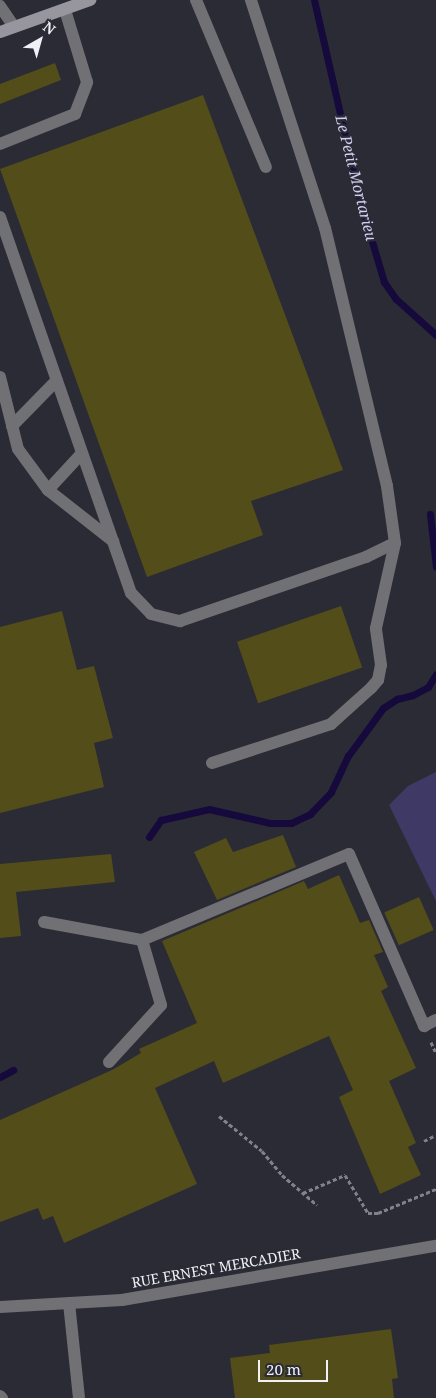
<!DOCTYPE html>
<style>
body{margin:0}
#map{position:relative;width:436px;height:1398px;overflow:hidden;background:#2b2b35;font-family:"Noto Serif",serif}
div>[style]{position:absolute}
.green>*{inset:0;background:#3f3966}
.stream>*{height:7px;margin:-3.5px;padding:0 3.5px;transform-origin:3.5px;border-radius:3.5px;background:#16093b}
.building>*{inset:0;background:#534d19;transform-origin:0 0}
.path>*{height:3px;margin-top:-1.5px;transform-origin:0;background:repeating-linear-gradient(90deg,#818189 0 4px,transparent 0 6.5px)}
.lane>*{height:12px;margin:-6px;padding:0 6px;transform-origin:6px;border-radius:6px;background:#707075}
.street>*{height:12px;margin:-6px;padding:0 6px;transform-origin:6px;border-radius:6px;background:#707075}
.secondary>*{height:12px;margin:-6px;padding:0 6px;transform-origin:6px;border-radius:6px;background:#97969f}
span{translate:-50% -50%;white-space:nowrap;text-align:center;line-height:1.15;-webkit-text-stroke:4.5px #2b2b35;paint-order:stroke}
.street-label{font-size:14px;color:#f0f0f6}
.water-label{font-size:15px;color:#d1cff2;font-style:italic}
.north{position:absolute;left:15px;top:15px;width:50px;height:50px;-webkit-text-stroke:4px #2b2b35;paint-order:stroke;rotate:38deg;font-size:14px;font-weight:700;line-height:20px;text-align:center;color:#f0f0f6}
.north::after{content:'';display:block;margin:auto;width:18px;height:22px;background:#f0f0f6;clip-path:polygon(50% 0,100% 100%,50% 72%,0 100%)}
.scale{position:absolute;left:258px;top:1360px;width:70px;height:22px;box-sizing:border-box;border:2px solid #f0f0f6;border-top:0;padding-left:6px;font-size:15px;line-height:18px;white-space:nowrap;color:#f0f0f6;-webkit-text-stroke:4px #2b2b35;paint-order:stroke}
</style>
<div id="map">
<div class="green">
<div style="clip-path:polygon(436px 772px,436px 901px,389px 805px,408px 786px)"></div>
</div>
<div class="stream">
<div style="left:314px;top:0;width:206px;rotate:77.1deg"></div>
<div style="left:360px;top:201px;width:84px;rotate:73.5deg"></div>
<div style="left:384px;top:282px;width:21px;rotate:55deg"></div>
<div style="left:396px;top:299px;width:54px;rotate:42deg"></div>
<div style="left:430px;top:514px;width:53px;rotate:83.5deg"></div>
<div style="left:149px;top:837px;width:21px;rotate:-55deg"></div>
<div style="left:161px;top:820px;width:49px;rotate:-12.9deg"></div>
<div style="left:209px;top:809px;width:63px;rotate:12.9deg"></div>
<div style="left:270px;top:823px;width:21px"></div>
<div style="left:291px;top:823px;width:21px;rotate:-25deg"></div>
<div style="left:310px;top:814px;width:30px;rotate:-46deg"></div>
<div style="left:331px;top:792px;width:40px;rotate:-65deg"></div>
<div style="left:348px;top:756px;width:59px;rotate:-53.9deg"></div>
<div style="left:383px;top:708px;width:17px;rotate:-33deg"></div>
<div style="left:397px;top:699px;width:16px;rotate:-14deg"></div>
<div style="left:413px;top:695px;width:17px;rotate:-28deg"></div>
<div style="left:428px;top:687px;width:15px;rotate:-58deg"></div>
<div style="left:0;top:1077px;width:15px;rotate:-28deg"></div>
</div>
<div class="building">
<div style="clip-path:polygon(55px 63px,61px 80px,0 104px,0 84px)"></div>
<div style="clip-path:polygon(203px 95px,343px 470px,251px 501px,263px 535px,147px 577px,0 169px)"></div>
<div style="left:341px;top:606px;width:65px;height:110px;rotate:71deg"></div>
<div style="clip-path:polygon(62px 611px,77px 670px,94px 666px,113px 738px,94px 743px,104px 787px,0 813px,0 627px)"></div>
<div style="clip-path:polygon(283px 835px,296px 867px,217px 900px,194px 852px,226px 838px,233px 852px)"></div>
<div style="clip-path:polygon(111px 854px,115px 882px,16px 892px,21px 936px,0 938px,0 864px)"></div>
<div style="clip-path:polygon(339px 875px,360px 923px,369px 920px,383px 952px,374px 955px,388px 987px,381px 991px,416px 1068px,389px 1081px,416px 1143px,408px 1147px,421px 1175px,380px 1194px,339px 1097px,353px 1090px,329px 1036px,223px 1083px,214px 1061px,155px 1088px,197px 1184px,64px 1243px,53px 1216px,43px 1220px,38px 1208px,0 1222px,0 1120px,112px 1070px,141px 1053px,139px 1049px,197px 1023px,162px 941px,304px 881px,308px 889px)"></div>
<div style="left:419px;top:897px;width:36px;height:38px;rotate:66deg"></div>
<div style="clip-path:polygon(391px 1329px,398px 1378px,392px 1379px,394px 1398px,235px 1398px,230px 1358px,270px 1353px,269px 1345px)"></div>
</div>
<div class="path">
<div style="left:431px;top:1042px;width:12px;rotate:66deg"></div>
<div style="left:219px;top:1116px;width:55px;rotate:39.1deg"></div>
<div style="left:262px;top:1151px;width:31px;rotate:50deg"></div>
<div style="left:282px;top:1175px;width:46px;rotate:40.6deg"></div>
<div style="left:424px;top:1141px;width:13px;rotate:-27deg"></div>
<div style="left:303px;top:1193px;width:46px;rotate:-23.2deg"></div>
<div style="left:345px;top:1175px;width:44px;rotate:58.8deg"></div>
<div style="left:368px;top:1213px;width:10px"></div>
<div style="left:378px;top:1213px;width:63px;rotate:-22.5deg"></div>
</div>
<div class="lane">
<div style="left:196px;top:0;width:181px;rotate:67.3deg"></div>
<div style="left:0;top:144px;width:81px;rotate:-21.8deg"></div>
<div style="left:75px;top:114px;width:34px;rotate:-69deg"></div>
<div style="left:87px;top:82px;width:75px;rotate:-107deg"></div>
<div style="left:0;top:217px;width:398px;rotate:70.8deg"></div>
<div style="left:131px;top:593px;width:29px;rotate:46deg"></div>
<div style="left:151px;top:614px;width:30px;rotate:14deg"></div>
<div style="left:180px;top:621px;width:197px;rotate:-19deg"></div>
<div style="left:366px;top:557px;width:32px;rotate:-26deg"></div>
<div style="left:395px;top:543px;width:58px;rotate:-98deg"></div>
<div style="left:387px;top:486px;width:265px;rotate:-103.5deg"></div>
<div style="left:325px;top:228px;width:240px;rotate:-108deg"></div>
<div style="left:0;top:377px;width:74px;rotate:76deg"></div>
<div style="left:18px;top:449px;width:51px;rotate:53.8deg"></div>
<div style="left:48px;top:490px;width:83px;rotate:38.1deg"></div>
<div style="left:12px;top:426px;width:64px;rotate:-45.6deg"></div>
<div style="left:48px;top:490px;width:50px;rotate:-47.4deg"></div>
<div style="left:212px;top:763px;width:125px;rotate:-18.1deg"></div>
<div style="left:331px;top:724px;width:54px;rotate:-42deg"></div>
<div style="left:371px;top:688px;width:11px;rotate:-49deg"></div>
<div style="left:378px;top:680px;width:15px;rotate:-79deg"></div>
<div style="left:381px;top:665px;width:37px;rotate:-98deg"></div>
<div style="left:376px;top:628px;width:87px;rotate:-77.4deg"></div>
<div style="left:44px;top:922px;width:100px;rotate:10.4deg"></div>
<div style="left:142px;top:940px;width:224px;rotate:-22.6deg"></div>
<div style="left:349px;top:854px;width:188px;rotate:66.4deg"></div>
<div style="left:424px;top:1026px;width:13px;rotate:-27deg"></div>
<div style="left:109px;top:1062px;width:77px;rotate:-47.6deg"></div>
<div style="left:161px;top:1005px;width:68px;rotate:-106.3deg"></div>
<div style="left:69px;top:1303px;width:96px;rotate:84deg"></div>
<div style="left:0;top:1396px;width:3px;rotate:45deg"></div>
</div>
<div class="street">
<div style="left:0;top:6px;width:25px;rotate:56deg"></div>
<div style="left:0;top:1307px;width:122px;rotate:-3.3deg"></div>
<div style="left:122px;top:1300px;width:319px;rotate:-9.8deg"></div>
</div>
<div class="secondary">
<div style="left:0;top:32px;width:96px;rotate:-19.6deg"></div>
</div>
<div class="street-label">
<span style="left:216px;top:1268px;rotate:-10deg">RUE ERNEST MERCADIER</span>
</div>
<div class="water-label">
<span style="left:356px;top:178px;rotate:76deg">Le Petit Mortarieu</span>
</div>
<div class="north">N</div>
<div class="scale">20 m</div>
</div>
